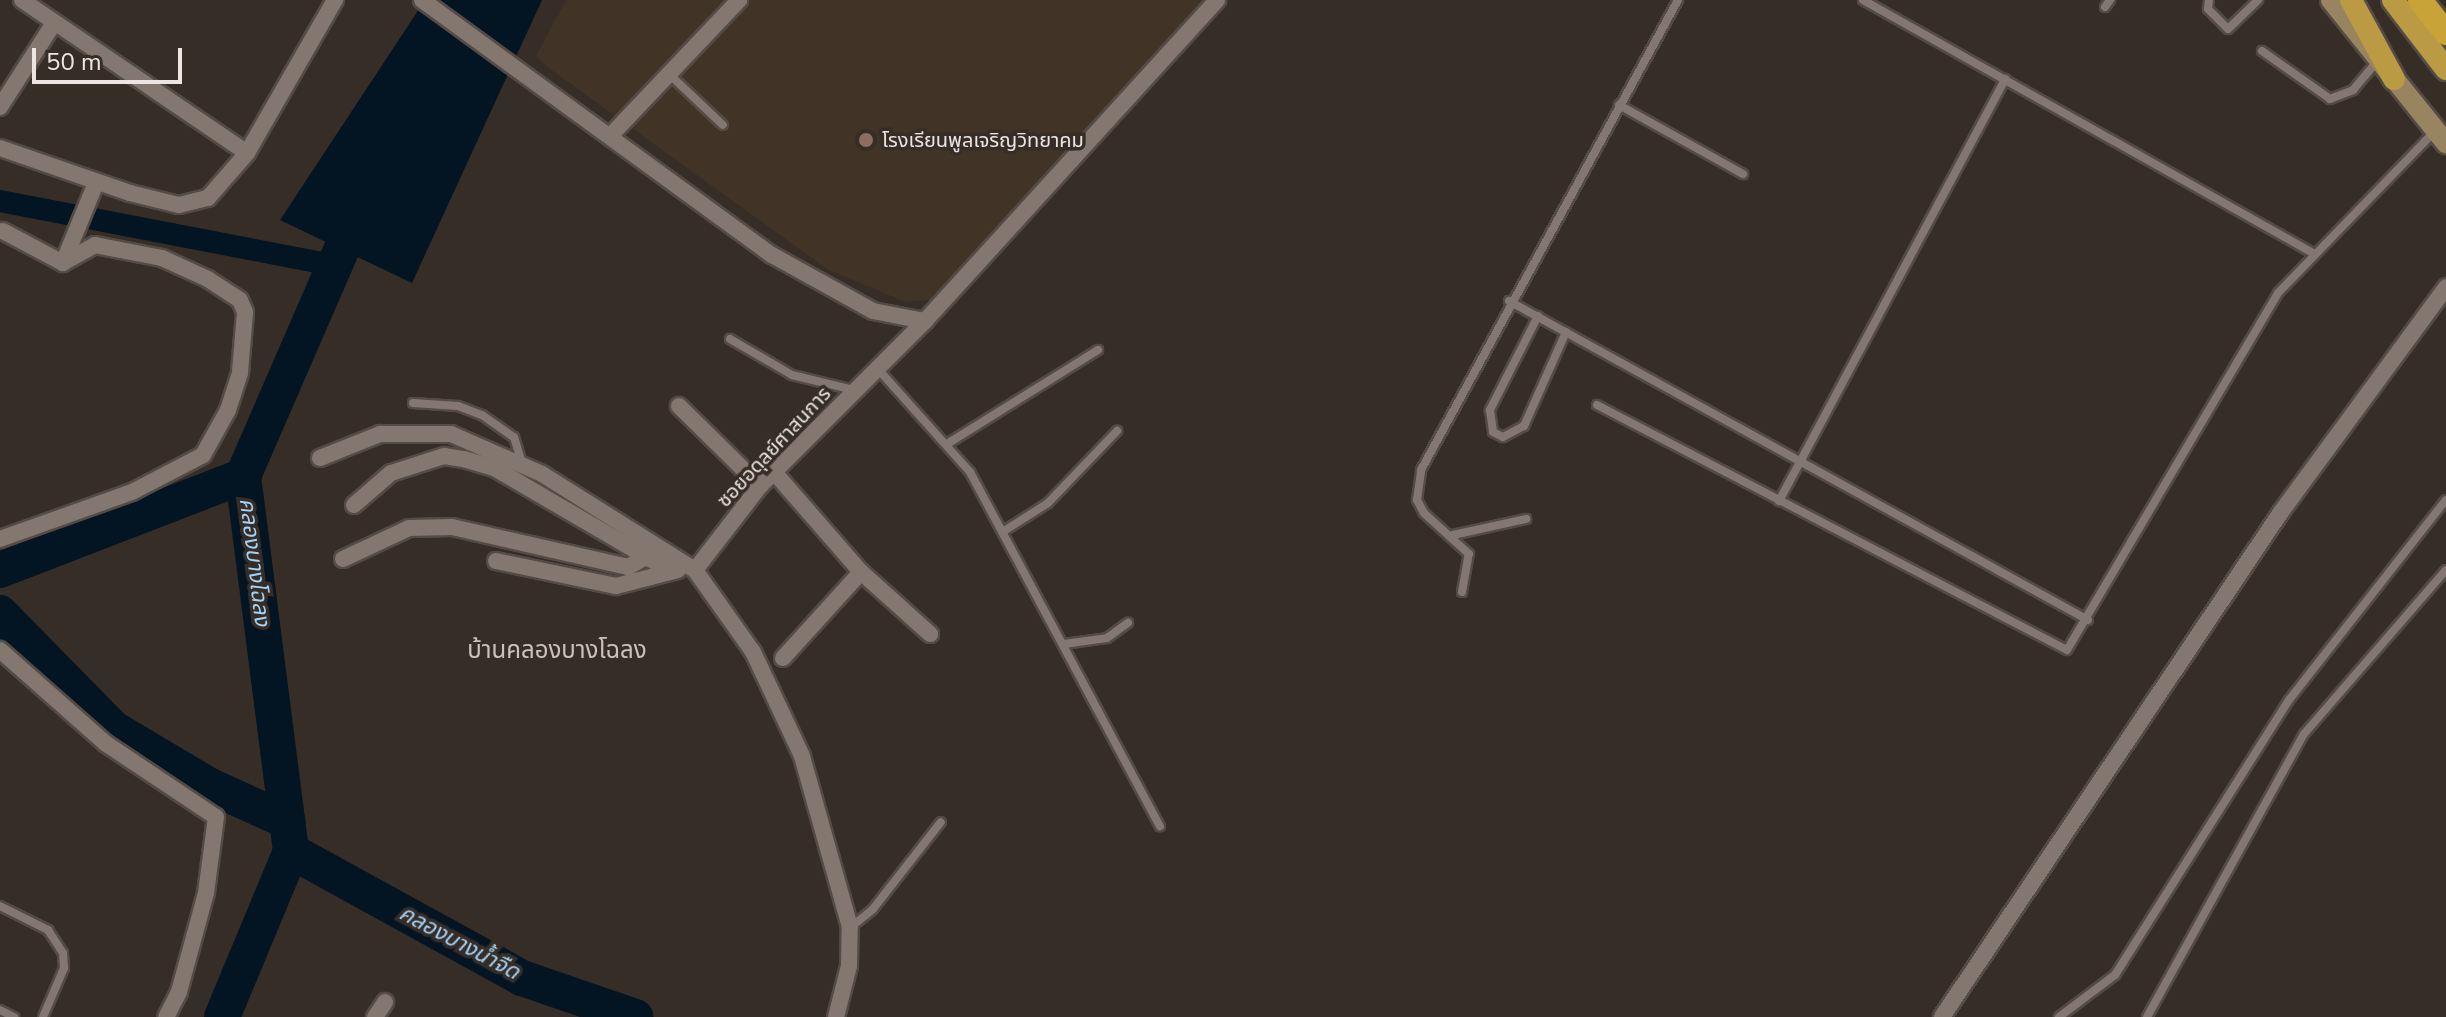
<!DOCTYPE html>
<meta charset="utf-8">
<style>
body{margin:0}
#map{position:relative;width:2446px;height:1017px;overflow:hidden;background:#372d27;font-family:"Nunito Sans","Noto Sans Thai",sans-serif}
div>[style]{position:absolute}
.education>*{inset:0;background:#413426}
.water>*{inset:0;background:#031522}
.canal>*{height:22px;margin:-11px;padding:0 11px;transform-origin:11px;border-radius:11px;background:#031522}
.river>*{height:36px;margin:-18px;padding:0 18px;transform-origin:18px;border-radius:18px;background:#031522}
.roads{filter:drop-shadow(2px 0 #544b46) drop-shadow(-2px 0 #544b46) drop-shadow(0 2px #544b46) drop-shadow(0 -2px #544b46)}
.service>*{height:8px;margin:-4px;padding:0 4px;transform-origin:4px;border-radius:4px;background:#837770}
.minor>*{height:16px;margin:-8px;padding:0 8px;transform-origin:8px;border-radius:8px;background:#837770}
.secondary>*{height:20px;margin:-10px;padding:0 10px;transform-origin:10px;border-radius:10px;background:#98845f}
.trunk>*{height:22px;margin:-11px;padding:0 11px;transform-origin:11px;border-radius:11px;background:#ba9a42}
.motorway>*{height:24px;margin:-12px;padding:0 12px;transform-origin:12px;border-radius:12px;background:#c8a337}
.dots>*{width:22px;height:22px;translate:-50% -50%;box-sizing:border-box;border:4px solid #372d27;border-radius:50%}
span{translate:-50% -50%;white-space:nowrap;text-align:center;line-height:1.15;-webkit-text-stroke:7px #372d27;paint-order:stroke}
.poi-label{font-size:20px;color:#ece5e1}
.left{translate:0 -50%;text-align:left}
.street-label{font-size:20px;color:#ece5e1}
.water-label{font-size:22px;color:#a2d3f9;font-style:italic}
.quarter-label{font-size:24px;color:#cec1b9}
.scale{position:absolute;left:32px;top:48px;width:150px;height:36px;box-sizing:border-box;border:4px solid #ece5e1;border-top:0;padding-left:10px;font-size:24px;line-height:28px;white-space:nowrap;color:#ece5e1;-webkit-text-stroke:6px #372d27;paint-order:stroke}
</style>
<div id="map">
<div class="education">
<div style="clip-path:polygon(566px 0,1211px 0,940px 299px,905px 302px,827px 269px,546px 66px,536px 56px)"></div>
</div>
<div class="water">
<div style="clip-path:polygon(425px 0,542px 0,412px 283px,280px 220px)"></div>
</div>
<div class="canal">
<div style="left:0;top:201px;width:339px;rotate:10.9deg"></div>
</div>
<div class="river">
<div style="left:0;top:570px;width:261px;rotate:-21.1deg"></div>
<div style="left:0;top:613px;width:163px;rotate:45.5deg"></div>
<div style="left:114px;top:729px;width:112px;rotate:30.7deg"></div>
<div style="left:210px;top:786px;width:85px;rotate:24.4deg"></div>
<div style="left:291px;top:851px;width:264px;rotate:28.8deg"></div>
<div style="left:522px;top:978px;width:120px;rotate:19deg"></div>
<div style="left:222px;top:1017px;width:180px;rotate:-67.4deg"></div>
<div style="left:291px;top:851px;width:378px;rotate:-97.3deg"></div>
<div style="left:243px;top:476px;width:296px;rotate:-66.5deg"></div>
</div>
<div class="roads">
<div class="service">
<div style="left:1863px;top:0;width:516px;rotate:29.35deg"></div>
<div style="left:2209px;top:0;width:9px;rotate:96deg"></div>
<div style="left:2208px;top:9px;width:28px;rotate:45deg"></div>
<div style="left:2228px;top:29px;width:42px;rotate:-44deg"></div>
<div style="left:2105px;top:7px;width:9px;rotate:-54deg"></div>
<div style="left:2262px;top:51px;width:83px;rotate:35.2deg"></div>
<div style="left:2330px;top:99px;width:25px;rotate:-21deg"></div>
<div style="left:2353px;top:90px;width:38px;rotate:-50deg"></div>
<div style="left:669px;top:74px;width:74px;rotate:43.4deg"></div>
<div style="left:1619px;top:105px;width:142px;rotate:29.1deg"></div>
<div style="left:1509px;top:301px;width:661px;rotate:28.85deg"></div>
<div style="left:1538px;top:316px;width:106px;rotate:117.1deg"></div>
<div style="left:1490px;top:410px;width:22px;rotate:82deg"></div>
<div style="left:1493px;top:432px;width:11px;rotate:27deg"></div>
<div style="left:1503px;top:437px;width:24px;rotate:-28deg"></div>
<div style="left:1524px;top:426px;width:103px;rotate:-65.9deg"></div>
<div style="left:730px;top:339px;width:72px;rotate:30.1deg"></div>
<div style="left:792px;top:375px;width:64px;rotate:13.6deg"></div>
<div style="left:877px;top:368px;width:140px;rotate:48.2deg"></div>
<div style="left:970px;top:472px;width:402px;rotate:61.8deg"></div>
<div style="left:413px;top:403px;width:45px;rotate:3.8deg"></div>
<div style="left:458px;top:406px;width:26px;rotate:21deg"></div>
<div style="left:482px;top:415px;width:39px;rotate:35deg"></div>
<div style="left:514px;top:437px;width:28px;rotate:73deg"></div>
<div style="left:1597px;top:405px;width:530px;rotate:27.53deg"></div>
<div style="left:2067px;top:650px;width:415px;rotate:-59.4deg"></div>
<div style="left:2278px;top:293px;width:226px;rotate:-45.9deg"></div>
<div style="left:947px;top:444px;width:178px;rotate:-31.9deg"></div>
<div style="left:1779px;top:501px;width:479px;rotate:-61.8deg"></div>
<div style="left:1004px;top:531px;width:52px;rotate:-32.5deg"></div>
<div style="left:1048px;top:503px;width:100px;rotate:-46.2deg"></div>
<div style="left:1453px;top:535px;width:75px;rotate:-12.4deg"></div>
<div style="left:1462px;top:592px;width:39px;rotate:-80deg"></div>
<div style="left:1469px;top:554px;width:61px;rotate:-137.7deg"></div>
<div style="left:1424px;top:513px;width:15px;rotate:-118deg"></div>
<div style="left:1417px;top:500px;width:30px;rotate:-82deg"></div>
<div style="left:1421px;top:470px;width:536px;rotate:-61.33deg"></div>
<div style="left:1064px;top:644px;width:43px;rotate:-7.9deg"></div>
<div style="left:1107px;top:638px;width:26px;rotate:-36deg"></div>
<div style="left:0;top:906px;width:54px;rotate:26.6deg"></div>
<div style="left:48px;top:930px;width:27px;rotate:57deg"></div>
<div style="left:63px;top:953px;width:15px;rotate:86deg"></div>
<div style="left:64px;top:968px;width:53px;rotate:113.2deg"></div>
<div style="left:851px;top:927px;width:28px;rotate:-39deg"></div>
<div style="left:873px;top:909px;width:110px;rotate:-52deg"></div>
<div style="left:0;top:1010px;width:16px;rotate:27deg"></div>
<div style="left:2059px;top:1017px;width:70px;rotate:-36.9deg"></div>
<div style="left:2115px;top:975px;width:325px;rotate:-57.7deg"></div>
<div style="left:2289px;top:700px;width:254px;rotate:-51.9deg"></div>
<div style="left:2147px;top:1017px;width:324px;rotate:-61deg"></div>
<div style="left:2304px;top:734px;width:217px;rotate:-49.1deg"></div>
</div>
<div class="minor">
<div style="left:22px;top:0;width:272px;rotate:34.2deg"></div>
<div style="left:422px;top:0;width:433px;rotate:36.1deg"></div>
<div style="left:772px;top:255px;width:115px;rotate:29deg"></div>
<div style="left:873px;top:311px;width:53px;rotate:10.9deg"></div>
<div style="left:0;top:107px;width:100px;rotate:-57.3deg"></div>
<div style="left:612px;top:134px;width:185px;rotate:-46.5deg"></div>
<div style="left:0;top:148px;width:138px;rotate:19.1deg"></div>
<div style="left:130px;top:193px;width:50px;rotate:13.8deg"></div>
<div style="left:179px;top:205px;width:30px;rotate:-14deg"></div>
<div style="left:208px;top:198px;width:60px;rotate:-49.1deg"></div>
<div style="left:247px;top:153px;width:177px;rotate:-60.1deg"></div>
<div style="left:3px;top:231px;width:68px;rotate:28.1deg"></div>
<div style="left:679px;top:406px;width:114px;rotate:44.6deg"></div>
<div style="left:320px;top:458px;width:65px;rotate:-21.8deg"></div>
<div style="left:380px;top:434px;width:71px"></div>
<div style="left:451px;top:434px;width:99px;rotate:23.7deg"></div>
<div style="left:542px;top:474px;width:181px;rotate:32.1deg"></div>
<div style="left:774px;top:472px;width:133px;rotate:49deg"></div>
<div style="left:861px;top:572px;width:93px;rotate:41.9deg"></div>
<div style="left:354px;top:505px;width:49px;rotate:-40.9deg"></div>
<div style="left:391px;top:473px;width:56px;rotate:-17.8deg"></div>
<div style="left:444px;top:456px;width:20px;rotate:9deg"></div>
<div style="left:464px;top:459px;width:34px;rotate:17deg"></div>
<div style="left:496px;top:469px;width:200px;rotate:30.3deg"></div>
<div style="left:0;top:539px;width:140px;rotate:-19.6deg"></div>
<div style="left:132px;top:492px;width:80px;rotate:-27.5deg"></div>
<div style="left:203px;top:455px;width:51px;rotate:-60.9deg"></div>
<div style="left:228px;top:410px;width:40px;rotate:-72deg"></div>
<div style="left:240px;top:372px;width:60px;rotate:-85.2deg"></div>
<div style="left:245px;top:312px;width:13px;rotate:-113deg"></div>
<div style="left:240px;top:300px;width:38px;rotate:-147deg"></div>
<div style="left:208px;top:279px;width:51px;rotate:-155.5deg"></div>
<div style="left:162px;top:258px;width:68px;rotate:-169deg"></div>
<div style="left:95px;top:245px;width:37px;rotate:151deg"></div>
<div style="left:63px;top:263px;width:87px;rotate:-67.6deg"></div>
<div style="left:343px;top:559px;width:73px;rotate:-25.2deg"></div>
<div style="left:409px;top:528px;width:43px;rotate:-1.3deg"></div>
<div style="left:452px;top:527px;width:180px;rotate:12.8deg"></div>
<div style="left:628px;top:567px;width:23px;rotate:-29deg"></div>
<div style="left:496px;top:561px;width:123px;rotate:11.8deg"></div>
<div style="left:616px;top:586px;width:64px;rotate:-14.5deg"></div>
<div style="left:0;top:650px;width:140px;rotate:41.5deg"></div>
<div style="left:105px;top:743px;width:133px;rotate:33.7deg"></div>
<div style="left:216px;top:817px;width:77px;rotate:97.5deg"></div>
<div style="left:206px;top:893px;width:103px;rotate:105.3deg"></div>
<div style="left:179px;top:992px;width:28px;rotate:117deg"></div>
<div style="left:783px;top:658px;width:116px;rotate:-47.8deg"></div>
<div style="left:375px;top:1017px;width:18px;rotate:-56deg"></div>
<div style="left:836px;top:1017px;width:53px;rotate:-75.7deg"></div>
<div style="left:849px;top:966px;width:39px;rotate:-89deg"></div>
<div style="left:850px;top:927px;width:178px;rotate:-105.7deg"></div>
<div style="left:802px;top:756px;width:115px;rotate:-115.2deg"></div>
<div style="left:753px;top:652px;width:100px;rotate:-125.3deg"></div>
<div style="left:695px;top:570px;width:106px;rotate:-52.3deg"></div>
<div style="left:760px;top:486px;width:233px;rotate:-45deg"></div>
<div style="left:925px;top:321px;width:434px;rotate:-47.7deg"></div>
<div style="left:1942px;top:1017px;width:608px;rotate:-56.13deg"></div>
<div style="left:2281px;top:512px;width:279px;rotate:-53.7deg"></div>
</div>
<div class="secondary">
<div style="left:2331px;top:0;width:184px;rotate:51.2deg"></div>
</div>
<div class="trunk">
<div style="left:2351px;top:0;width:90px;rotate:61.4deg"></div>
<div style="left:2393px;top:0;width:87px;rotate:52.5deg"></div>
</div>
<div class="motorway">
<div style="left:2420px;top:0;width:42px;rotate:51.8deg"></div>
</div>
</div>
<div class="dots">
<div style="left:866px;top:140px;background:#8d6e63"></div>
</div>
<div class="poi-label">
<span class="left" style="left:882px;top:140px">โรงเรียนพูลเจริญวิทยาคม</span>
</div>
<div class="street-label">
<span style="left:774px;top:447px;rotate:-47deg">ซอยอดุลย์ศาสนการ</span>
</div>
<div class="water-label">
<span style="left:254px;top:562px;rotate:83deg">คลองบางโฉลง</span>
<span style="left:459px;top:943px;rotate:28deg">คลองบางน้ำจืด</span>
</div>
<div class="quarter-label">
<span style="left:557px;top:651px">บ้านคลองบางโฉลง</span>
</div>
<div class="scale">50 m</div>
</div>
